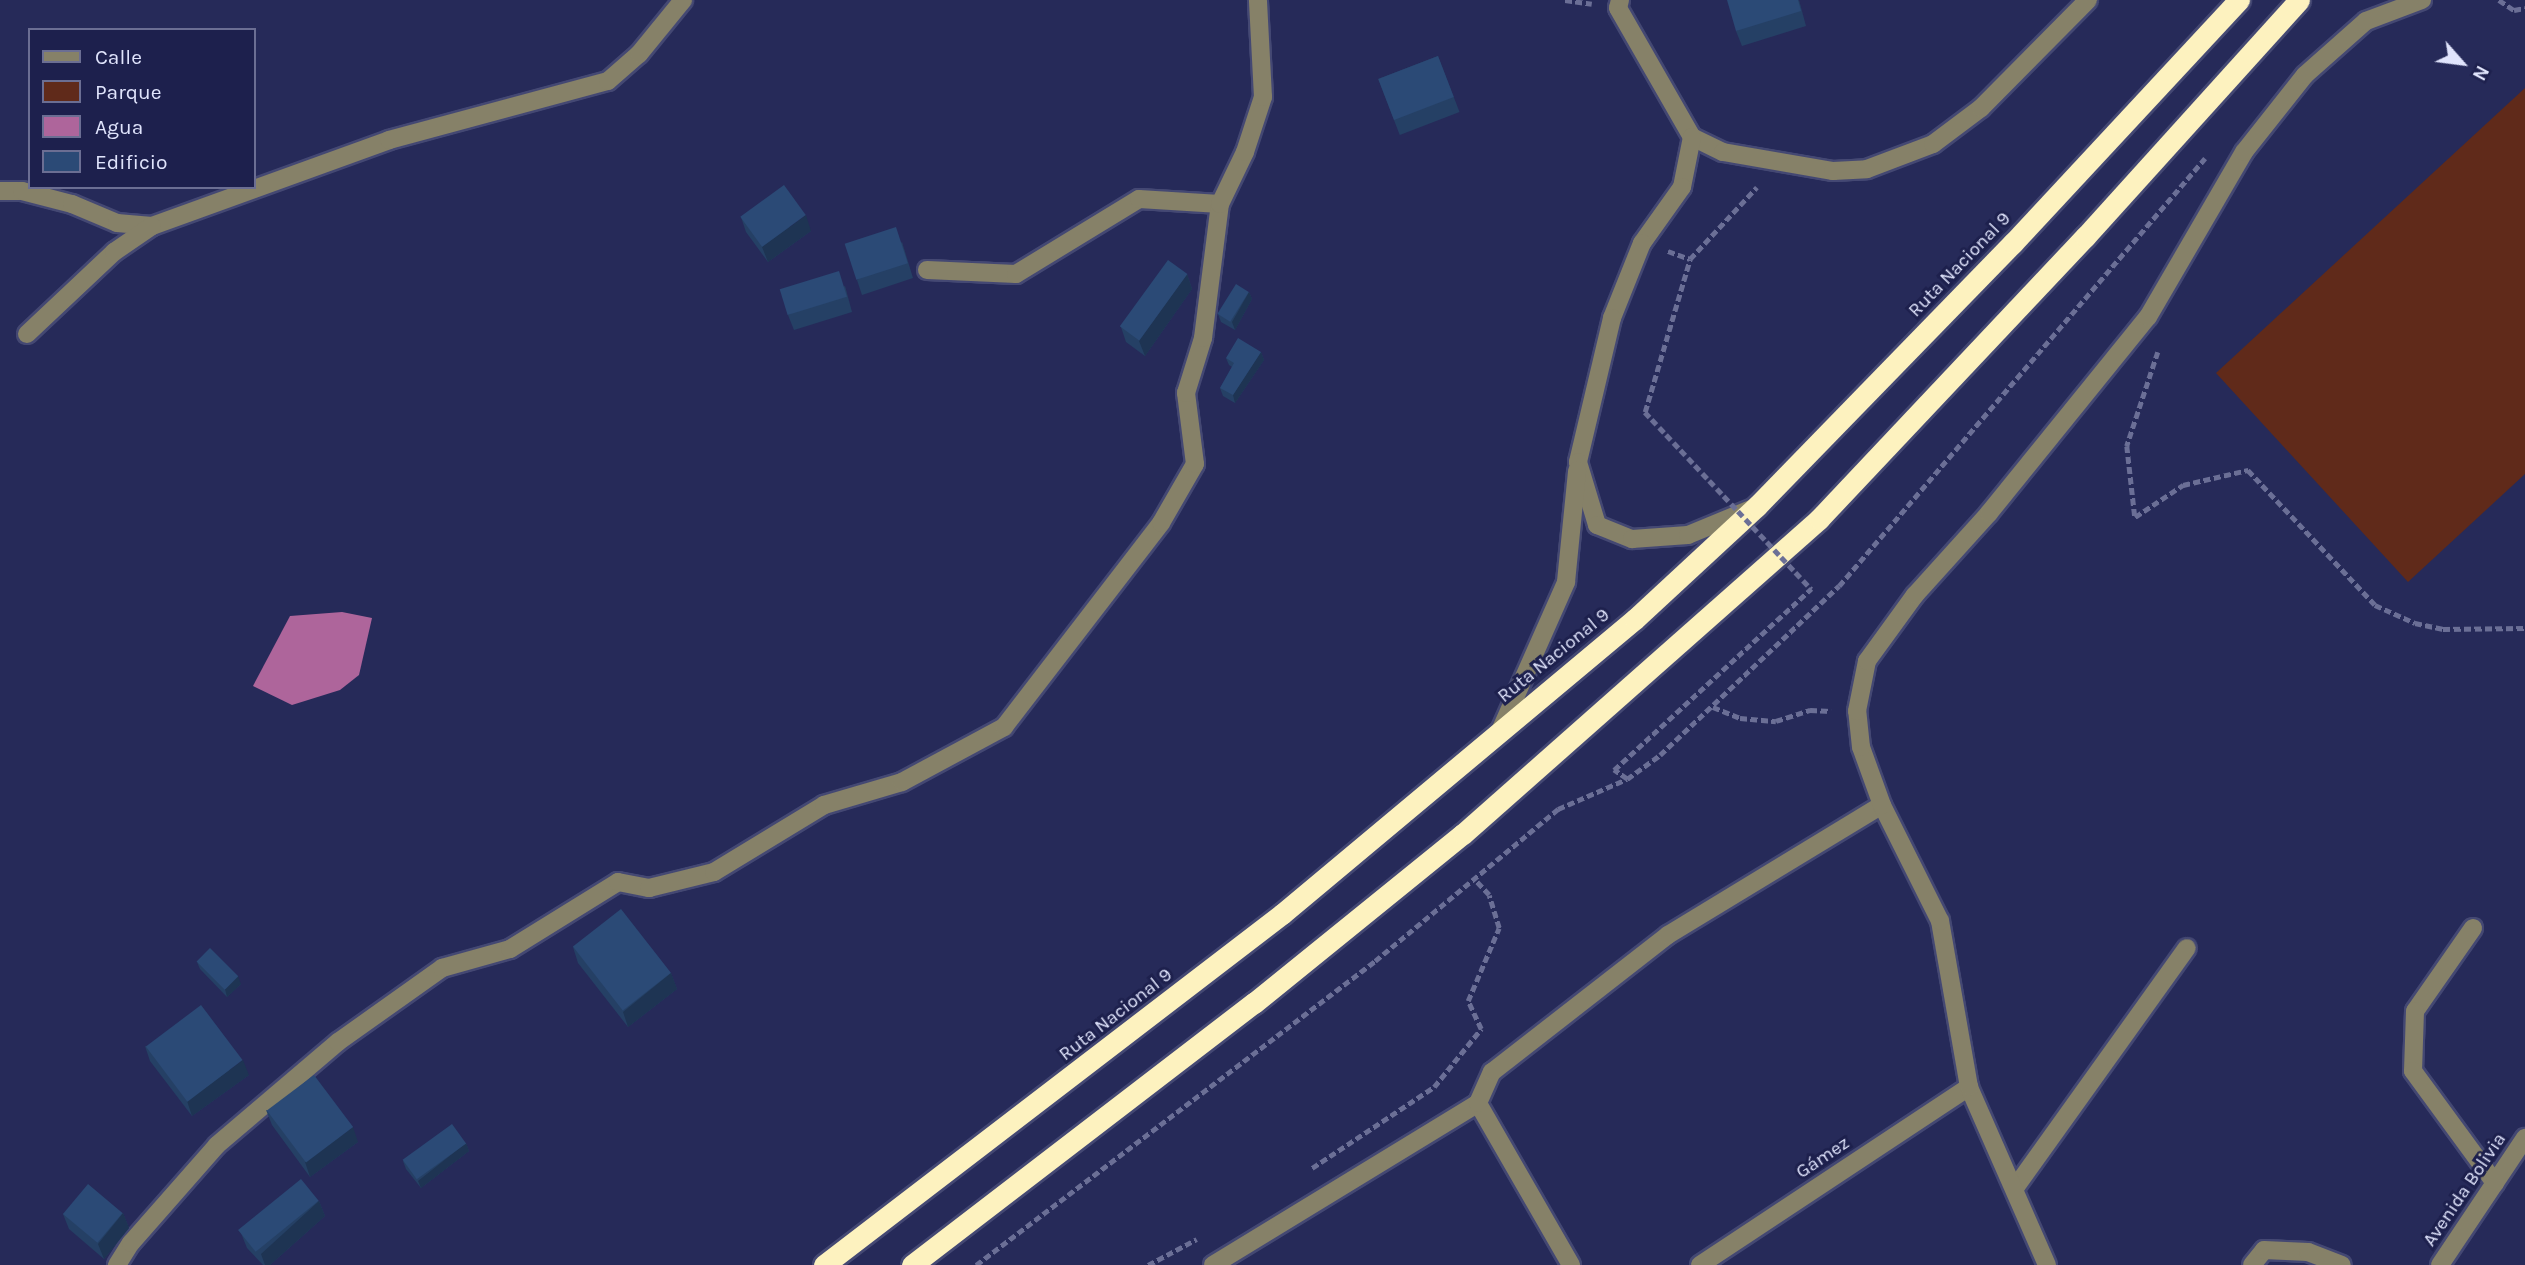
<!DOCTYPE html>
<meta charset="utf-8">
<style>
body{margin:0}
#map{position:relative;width:2525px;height:1265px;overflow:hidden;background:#262a59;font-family:Karla,sans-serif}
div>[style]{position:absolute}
.green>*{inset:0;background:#602a1a}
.water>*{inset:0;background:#ae659b}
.path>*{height:4.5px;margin-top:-2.25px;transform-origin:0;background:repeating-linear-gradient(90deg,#6b6f96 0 7px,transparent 0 10.5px)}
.roads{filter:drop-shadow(2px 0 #444873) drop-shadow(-2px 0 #444873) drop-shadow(0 2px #444873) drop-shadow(0 -2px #444873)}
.minor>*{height:18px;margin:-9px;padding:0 9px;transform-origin:9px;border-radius:9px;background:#868168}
.highway>*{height:21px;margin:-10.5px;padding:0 10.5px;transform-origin:10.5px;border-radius:10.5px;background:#fdf2bf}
.path-bridge>*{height:4.5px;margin-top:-2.25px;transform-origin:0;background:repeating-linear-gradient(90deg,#6b6f96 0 7px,transparent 0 10.5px)}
.wall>*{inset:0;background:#254065;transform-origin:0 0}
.shaded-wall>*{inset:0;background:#1e3453}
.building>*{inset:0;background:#2b4a76;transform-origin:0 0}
span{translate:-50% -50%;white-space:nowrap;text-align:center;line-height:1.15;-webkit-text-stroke:6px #1d204d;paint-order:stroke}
.street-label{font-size:19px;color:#e0e4fc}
.legend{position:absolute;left:28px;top:28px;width:228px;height:161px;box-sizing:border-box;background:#1d204d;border:2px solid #6b6e93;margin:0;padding:9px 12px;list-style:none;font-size:21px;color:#e0e4fc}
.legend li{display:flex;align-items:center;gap:14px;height:35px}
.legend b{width:35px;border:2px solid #6b6e93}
.north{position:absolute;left:2427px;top:28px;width:70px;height:70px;-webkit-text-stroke:5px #1d204d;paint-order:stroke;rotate:118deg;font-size:19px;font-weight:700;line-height:28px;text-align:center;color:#e0e4fc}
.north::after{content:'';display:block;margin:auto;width:24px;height:32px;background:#e0e4fc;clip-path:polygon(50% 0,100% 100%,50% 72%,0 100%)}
</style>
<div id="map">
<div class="green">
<div style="clip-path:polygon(2525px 88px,2525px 474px,2408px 582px,2216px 373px)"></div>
</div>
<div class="water">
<div style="clip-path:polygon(342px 612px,372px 618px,359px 675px,340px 690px,292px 705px,253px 686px,290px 616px)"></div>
</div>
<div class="path">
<div style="left:1565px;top:0;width:27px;rotate:8deg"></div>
<div style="left:2499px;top:0;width:18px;rotate:34deg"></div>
<div style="left:2514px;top:10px;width:11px;rotate:-10deg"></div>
<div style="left:1668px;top:251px;width:23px;rotate:20deg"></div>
<div style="left:2158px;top:352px;width:99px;rotate:108.3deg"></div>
<div style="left:2127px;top:446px;width:71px;rotate:83.6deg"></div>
<div style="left:2135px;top:517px;width:58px;rotate:-33.7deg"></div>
<div style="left:2183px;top:485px;width:67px;rotate:-13deg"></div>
<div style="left:2248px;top:470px;width:185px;rotate:46.7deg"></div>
<div style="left:2375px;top:605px;width:44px;rotate:24.2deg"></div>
<div style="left:2415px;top:623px;width:29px;rotate:12deg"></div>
<div style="left:2443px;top:629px;width:82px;rotate:-0.7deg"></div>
<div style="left:1645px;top:412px;width:159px;rotate:-73.6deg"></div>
<div style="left:1690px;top:259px;width:98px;rotate:-47.1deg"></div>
<div style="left:1713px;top:707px;width:29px;rotate:22deg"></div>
<div style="left:1740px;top:718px;width:36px;rotate:5deg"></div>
<div style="left:1776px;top:721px;width:36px;rotate:-18deg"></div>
<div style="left:1810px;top:710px;width:21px;rotate:3deg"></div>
<div style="left:1627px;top:779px;width:16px;rotate:-145deg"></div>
<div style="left:1614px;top:770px;width:268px;rotate:-42.6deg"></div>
<div style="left:1312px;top:1168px;width:146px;rotate:-33.6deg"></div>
<div style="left:1434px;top:1087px;width:75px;rotate:-51deg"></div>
<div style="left:1481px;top:1029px;width:31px;rotate:-115deg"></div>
<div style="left:1468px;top:1001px;width:79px;rotate:-67deg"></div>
<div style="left:1499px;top:928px;width:34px;rotate:-107deg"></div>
<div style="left:1489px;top:895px;width:22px;rotate:-133deg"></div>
<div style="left:976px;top:1265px;width:502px;rotate:-37.3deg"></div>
<div style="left:1375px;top:961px;width:238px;rotate:-39.7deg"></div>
<div style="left:1558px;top:809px;width:75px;rotate:-23.5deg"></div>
<div style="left:1627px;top:779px;width:41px;rotate:-36deg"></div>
<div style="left:1660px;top:755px;width:246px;rotate:-43.4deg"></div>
<div style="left:1839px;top:586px;width:563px;rotate:-49.46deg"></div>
<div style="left:1148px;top:1265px;width:55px;rotate:-28deg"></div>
</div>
<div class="roads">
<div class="minor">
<div style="left:1620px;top:0;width:8px;rotate:104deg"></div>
<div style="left:1618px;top:8px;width:149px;rotate:60.2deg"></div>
<div style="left:1692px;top:137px;width:34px;rotate:26deg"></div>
<div style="left:1723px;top:152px;width:112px;rotate:9.8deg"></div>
<div style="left:1833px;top:171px;width:34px;rotate:-3deg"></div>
<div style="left:1867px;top:169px;width:71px;rotate:-20.7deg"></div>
<div style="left:1933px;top:144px;width:60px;rotate:-36.9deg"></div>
<div style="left:1981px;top:108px;width:152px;rotate:-45.3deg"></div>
<div style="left:1692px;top:137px;width:51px;rotate:101.3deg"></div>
<div style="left:1682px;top:187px;width:69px;rotate:125.5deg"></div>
<div style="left:1642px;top:243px;width:81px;rotate:111.8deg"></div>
<div style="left:1612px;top:318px;width:148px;rotate:103.3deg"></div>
<div style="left:1578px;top:462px;width:66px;rotate:73.2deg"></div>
<div style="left:1597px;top:525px;width:38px;rotate:22deg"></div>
<div style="left:1632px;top:539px;width:56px;rotate:-4.1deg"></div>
<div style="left:1688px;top:535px;width:68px;rotate:-22.4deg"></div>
<div style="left:0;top:191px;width:22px"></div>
<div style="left:22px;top:191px;width:52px;rotate:14.6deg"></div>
<div style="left:72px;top:204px;width:49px;rotate:22.9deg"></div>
<div style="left:117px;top:223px;width:35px;rotate:5deg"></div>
<div style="left:152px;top:226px;width:252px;rotate:-19.9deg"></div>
<div style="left:389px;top:140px;width:227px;rotate:-15.1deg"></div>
<div style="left:608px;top:81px;width:41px;rotate:-41.1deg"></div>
<div style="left:639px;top:54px;width:70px;rotate:-50.8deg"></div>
<div style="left:927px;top:270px;width:89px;rotate:2.6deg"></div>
<div style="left:1016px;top:274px;width:144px;rotate:-31.4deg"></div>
<div style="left:1139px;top:199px;width:81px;rotate:3.5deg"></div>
<div style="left:27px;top:334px;width:120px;rotate:-43.3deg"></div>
<div style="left:114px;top:252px;width:46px;rotate:-34.4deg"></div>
<div style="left:1501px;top:729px;width:161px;rotate:-66.1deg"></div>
<div style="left:1566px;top:582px;width:112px;rotate:-84.3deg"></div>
<div style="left:2473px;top:928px;width:101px;rotate:124.9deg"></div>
<div style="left:2415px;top:1011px;width:60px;rotate:91.9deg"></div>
<div style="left:2413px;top:1071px;width:139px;rotate:53.8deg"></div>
<div style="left:2015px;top:1188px;width:295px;rotate:-54.4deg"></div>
<div style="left:117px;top:1265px;width:26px;rotate:-58deg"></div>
<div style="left:131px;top:1243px;width:130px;rotate:-48.7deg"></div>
<div style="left:217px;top:1145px;width:159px;rotate:-40.4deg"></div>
<div style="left:338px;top:1042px;width:128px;rotate:-35.4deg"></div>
<div style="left:442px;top:968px;width:71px;rotate:-15.6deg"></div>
<div style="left:510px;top:949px;width:127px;rotate:-31.8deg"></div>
<div style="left:618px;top:882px;width:32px;rotate:11deg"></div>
<div style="left:649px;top:888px;width:67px;rotate:-13.8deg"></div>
<div style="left:714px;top:872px;width:129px;rotate:-31.3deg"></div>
<div style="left:824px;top:805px;width:81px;rotate:-16.4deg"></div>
<div style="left:902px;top:782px;width:116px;rotate:-28.3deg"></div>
<div style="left:1004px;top:727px;width:257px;rotate:-52.4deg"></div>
<div style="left:1161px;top:523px;width:68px;rotate:-60deg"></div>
<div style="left:1195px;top:464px;width:72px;rotate:-97.2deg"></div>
<div style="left:1186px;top:393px;width:58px;rotate:-72.8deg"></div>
<div style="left:1203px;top:338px;width:135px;rotate:-82.8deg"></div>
<div style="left:1220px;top:204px;width:58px;rotate:-64.3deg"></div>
<div style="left:1245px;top:152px;width:58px;rotate:-71.9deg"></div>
<div style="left:1263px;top:97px;width:97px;rotate:-93deg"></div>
<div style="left:1213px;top:1265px;width:311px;rotate:-31.4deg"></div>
<div style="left:1571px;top:1265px;width:187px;rotate:-119.9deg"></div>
<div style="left:1478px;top:1103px;width:34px;rotate:-66deg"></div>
<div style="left:1492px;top:1072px;width:223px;rotate:-37.9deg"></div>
<div style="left:1668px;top:935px;width:250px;rotate:-31.3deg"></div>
<div style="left:1700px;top:1265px;width:323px;rotate:-33.5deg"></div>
<div style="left:2047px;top:1265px;width:194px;rotate:-113.7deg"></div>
<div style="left:1969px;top:1087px;width:169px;rotate:-99.9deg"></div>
<div style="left:1940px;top:921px;width:130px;rotate:-116.6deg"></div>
<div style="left:1882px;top:805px;width:62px;rotate:-109.9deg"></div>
<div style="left:1861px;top:747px;width:36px;rotate:-96deg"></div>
<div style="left:1857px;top:711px;width:51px;rotate:-78.7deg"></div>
<div style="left:1867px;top:661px;width:82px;rotate:-54deg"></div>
<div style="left:1915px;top:595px;width:110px;rotate:-47.9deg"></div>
<div style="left:1989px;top:513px;width:252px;rotate:-51deg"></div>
<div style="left:2148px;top:317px;width:191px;rotate:-59.8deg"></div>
<div style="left:2244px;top:152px;width:98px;rotate:-51.6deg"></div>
<div style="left:2305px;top:75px;width:81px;rotate:-41.5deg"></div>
<div style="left:2366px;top:21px;width:60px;rotate:-20.6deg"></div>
<div style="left:2252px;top:1265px;width:19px;rotate:-51deg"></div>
<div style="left:2264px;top:1250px;width:44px;rotate:2.6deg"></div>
<div style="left:2308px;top:1252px;width:36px;rotate:21deg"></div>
<div style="left:2440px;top:1265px;width:153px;rotate:-56.2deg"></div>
</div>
<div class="highway">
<div style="left:824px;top:1265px;width:577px;rotate:-37.47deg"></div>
<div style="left:1282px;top:914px;width:460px;rotate:-39.9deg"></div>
<div style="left:1635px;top:619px;width:166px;rotate:-42.8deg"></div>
<div style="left:1757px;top:506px;width:367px;rotate:-45.8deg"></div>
<div style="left:2013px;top:243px;width:332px;rotate:-47.1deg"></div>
<div style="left:912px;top:1265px;width:431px;rotate:-37.5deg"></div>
<div style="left:1254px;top:1003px;width:269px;rotate:-39deg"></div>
<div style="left:1463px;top:834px;width:475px;rotate:-41.5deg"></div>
<div style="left:1819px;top:519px;width:388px;rotate:-46.7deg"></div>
<div style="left:2085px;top:237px;width:319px;rotate:-47.9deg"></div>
</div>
</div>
<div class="path-bridge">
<div style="left:1645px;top:412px;width:243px;rotate:46.8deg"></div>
</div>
<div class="wall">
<div style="clip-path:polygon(1799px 0,1806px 26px,1742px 46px,1736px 31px)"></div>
<div style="left:1438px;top:56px;width:60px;height:64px;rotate:69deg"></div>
<div style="clip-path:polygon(741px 217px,811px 231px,768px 262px,746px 232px)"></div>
<div style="clip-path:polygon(902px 242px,913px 278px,862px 295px,857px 280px)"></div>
<div style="clip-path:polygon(1187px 274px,1192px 289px,1145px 356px,1126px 342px,1121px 327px)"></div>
<div style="clip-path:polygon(845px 286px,852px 312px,794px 330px,788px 315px)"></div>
<div style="clip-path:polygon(1249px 292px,1252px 299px,1235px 330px,1221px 322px,1218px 314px)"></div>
<div style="clip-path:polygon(1261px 352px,1264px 360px,1235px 403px,1223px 396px,1220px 388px,1232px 367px,1229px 365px,1226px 358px)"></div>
<div style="clip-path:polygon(573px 947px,671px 973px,677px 989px,628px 1027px,578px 963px)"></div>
<div style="clip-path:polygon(197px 962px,241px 984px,227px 997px,200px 969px)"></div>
<div style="clip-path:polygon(145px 1046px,249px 1075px,192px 1116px,150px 1061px)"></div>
<div style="clip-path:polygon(266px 1110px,358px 1142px,310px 1177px,272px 1125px)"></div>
<div style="clip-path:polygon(466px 1143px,469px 1151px,421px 1188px,406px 1169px,403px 1161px)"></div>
<div style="clip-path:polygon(319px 1201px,325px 1216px,270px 1265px,263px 1265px,247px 1248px,241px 1233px)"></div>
<div style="clip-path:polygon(123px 1213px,129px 1228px,104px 1259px,69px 1229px,63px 1214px)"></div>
</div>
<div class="shaded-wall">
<div style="clip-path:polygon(806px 215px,811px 231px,768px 262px,762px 247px)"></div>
<div style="clip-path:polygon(1187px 274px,1192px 289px,1145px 356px,1139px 341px)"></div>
<div style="clip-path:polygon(1249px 292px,1252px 299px,1235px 330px,1232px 322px)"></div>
<div style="clip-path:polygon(1261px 352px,1264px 360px,1235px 403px,1233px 395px)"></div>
<div style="clip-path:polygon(671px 973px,677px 989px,628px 1027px,623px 1012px)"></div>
<div style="clip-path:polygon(238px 976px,241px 984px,227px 997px,225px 989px)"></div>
<div style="clip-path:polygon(243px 1060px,249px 1075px,192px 1116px,187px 1101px)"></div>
<div style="clip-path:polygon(353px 1127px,358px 1142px,310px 1177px,305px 1162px)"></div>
<div style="clip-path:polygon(466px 1143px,469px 1151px,421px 1188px,418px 1181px)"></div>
<div style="clip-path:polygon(319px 1201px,325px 1216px,270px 1265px,265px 1265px,261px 1254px)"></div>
<div style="clip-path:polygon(123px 1213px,129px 1228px,104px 1259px,98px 1244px)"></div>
</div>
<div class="building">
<div style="clip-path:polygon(1727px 0,1798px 0,1801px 11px,1736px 31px)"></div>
<div style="left:1438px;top:56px;width:44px;height:64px;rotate:69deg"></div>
<div style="left:784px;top:185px;width:37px;height:54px;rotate:54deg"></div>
<div style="left:896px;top:227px;width:38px;height:54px;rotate:72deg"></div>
<div style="left:1168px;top:260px;width:24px;height:82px;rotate:36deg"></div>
<div style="left:839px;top:271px;width:27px;height:62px;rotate:73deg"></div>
<div style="left:1236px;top:284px;width:15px;height:35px;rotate:32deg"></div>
<div style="clip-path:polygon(1238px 338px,1261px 352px,1233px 395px,1220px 388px,1234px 363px,1226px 358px)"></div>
<div style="left:621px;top:909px;width:81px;height:61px;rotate:52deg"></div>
<div style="left:210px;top:948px;width:40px;height:19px;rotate:45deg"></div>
<div style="left:201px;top:1005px;width:69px;height:69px;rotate:53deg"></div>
<div style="left:314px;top:1075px;width:65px;height:59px;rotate:53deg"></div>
<div style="left:452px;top:1124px;width:24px;height:61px;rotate:54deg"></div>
<div style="left:301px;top:1179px;width:28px;height:81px;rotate:51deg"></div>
<div style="left:88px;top:1184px;width:45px;height:39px;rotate:40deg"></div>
</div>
<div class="street-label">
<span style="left:1960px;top:265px;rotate:-46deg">Ruta Nacional 9</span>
<span style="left:1554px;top:656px;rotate:-39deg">Ruta Nacional 9</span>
<span style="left:1116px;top:1015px;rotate:-38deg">Ruta Nacional 9</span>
<span style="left:1823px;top:1158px;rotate:-34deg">Gámez</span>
<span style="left:2465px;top:1190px;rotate:-56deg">Avenida Bolivia</span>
</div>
<ul class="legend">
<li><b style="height:9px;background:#868168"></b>Calle</li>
<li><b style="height:19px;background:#602a1a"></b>Parque</li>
<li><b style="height:19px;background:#ae659b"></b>Agua</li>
<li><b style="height:19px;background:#2b4a76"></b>Edificio</li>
</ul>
<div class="north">N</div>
</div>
